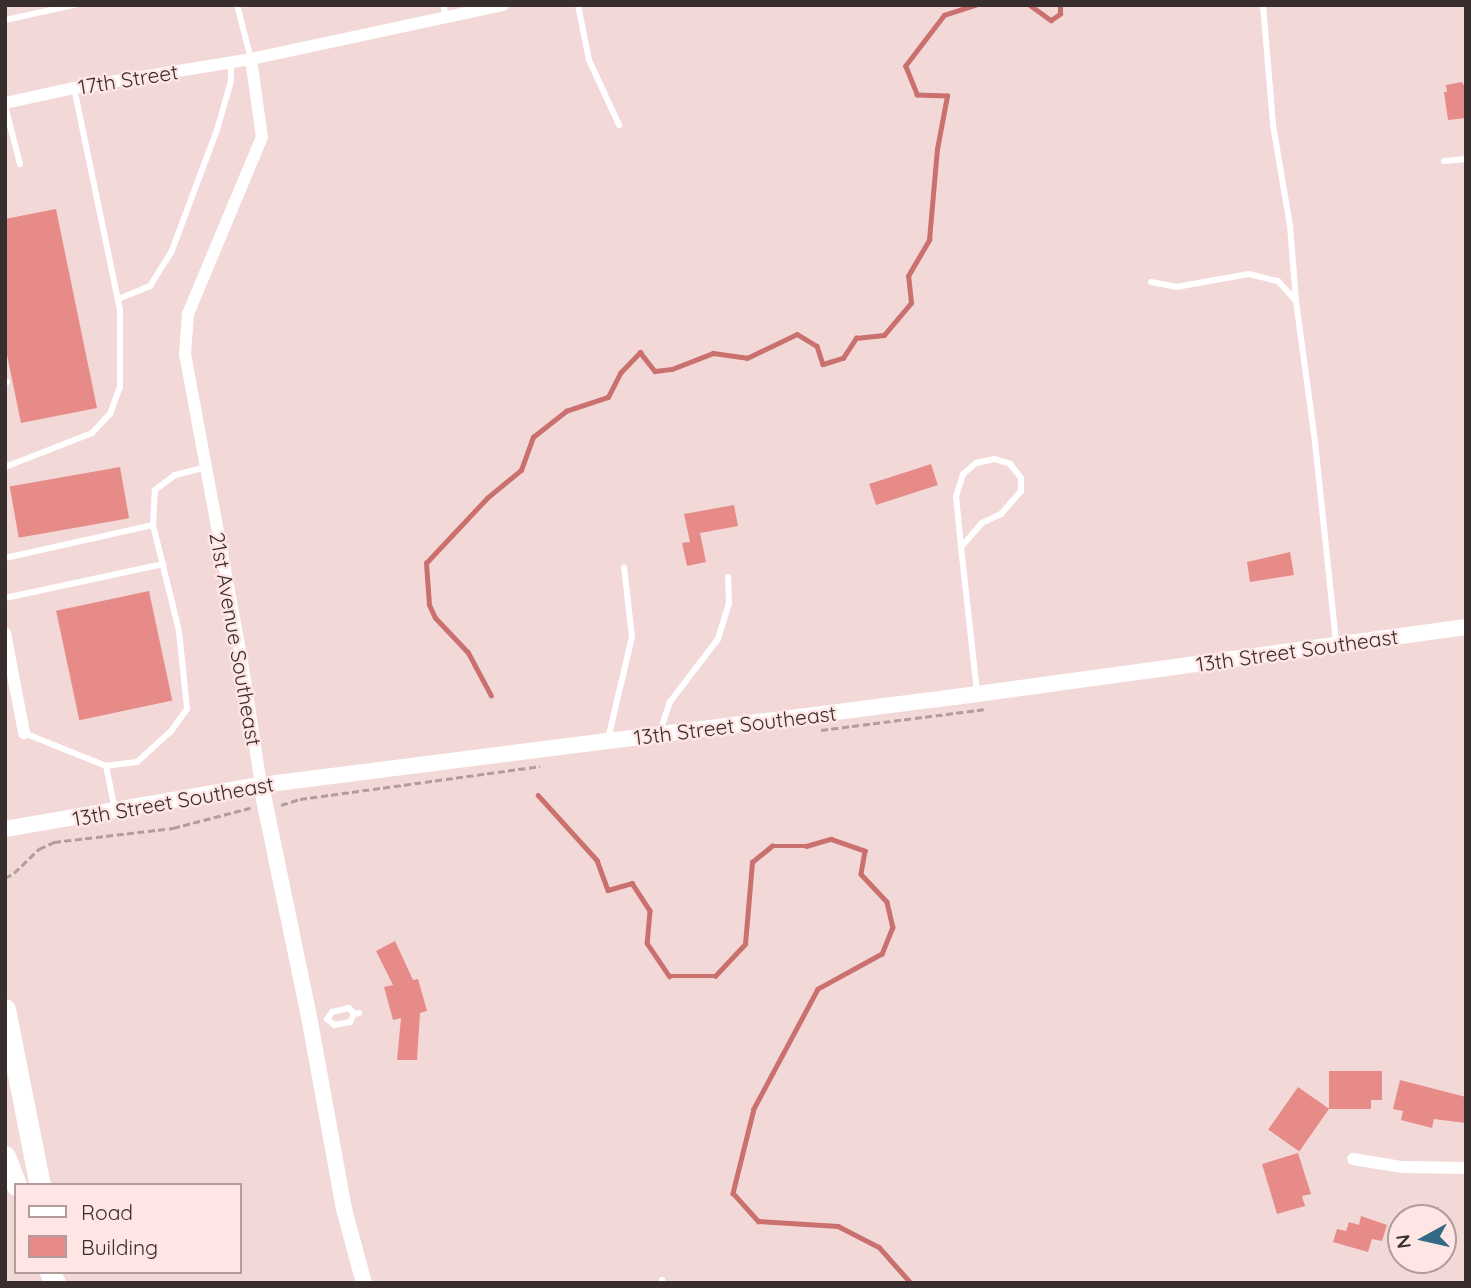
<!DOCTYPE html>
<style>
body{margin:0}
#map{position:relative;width:1471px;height:1288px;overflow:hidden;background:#f2d9d7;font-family:Quicksand,sans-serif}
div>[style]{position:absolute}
.stream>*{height:4.5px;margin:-2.25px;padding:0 2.25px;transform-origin:2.25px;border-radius:2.25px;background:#ca716f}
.building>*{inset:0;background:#e68b88;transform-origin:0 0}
.path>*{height:2.5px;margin-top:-1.25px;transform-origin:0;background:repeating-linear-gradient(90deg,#b19e9c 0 7px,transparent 0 10.5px)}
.lane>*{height:6px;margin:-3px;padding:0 3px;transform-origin:3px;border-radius:3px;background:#fff}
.street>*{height:12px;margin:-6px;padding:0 6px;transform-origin:6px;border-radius:6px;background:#fff}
.secondary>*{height:16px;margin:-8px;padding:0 8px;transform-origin:8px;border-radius:8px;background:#fff}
.highway>*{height:21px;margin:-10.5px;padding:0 10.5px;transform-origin:10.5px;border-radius:10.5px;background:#fff}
span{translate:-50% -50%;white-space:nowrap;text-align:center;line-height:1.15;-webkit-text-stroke:5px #ffe6e4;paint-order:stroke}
.street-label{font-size:21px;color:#382e2d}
.frame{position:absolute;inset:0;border:7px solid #382e2d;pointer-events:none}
.legend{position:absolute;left:14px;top:1183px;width:228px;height:91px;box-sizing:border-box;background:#ffe6e4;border:2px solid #af9c9b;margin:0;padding:9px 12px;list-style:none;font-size:21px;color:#382e2d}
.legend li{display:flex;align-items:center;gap:14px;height:35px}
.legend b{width:35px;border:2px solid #af9c9b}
.north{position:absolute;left:1387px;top:1204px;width:70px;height:70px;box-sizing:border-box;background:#ffe6e4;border:2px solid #af9c9b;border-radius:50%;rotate:262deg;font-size:19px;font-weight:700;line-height:28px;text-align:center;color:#382e2d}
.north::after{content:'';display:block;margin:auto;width:24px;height:32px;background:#336a85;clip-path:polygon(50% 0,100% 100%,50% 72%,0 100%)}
</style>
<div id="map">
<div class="stream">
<div style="left:1030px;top:5px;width:26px;rotate:36deg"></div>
<div style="left:1051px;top:20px;width:11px;rotate:-34deg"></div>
<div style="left:1060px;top:14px;width:9px;rotate:-90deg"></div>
<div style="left:491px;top:696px;width:49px;rotate:-118.1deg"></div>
<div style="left:468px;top:653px;width:48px;rotate:-133.3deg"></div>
<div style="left:435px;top:618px;width:14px;rotate:-115deg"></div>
<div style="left:429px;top:605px;width:42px;rotate:-94.1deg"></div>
<div style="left:426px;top:563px;width:89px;rotate:-46.8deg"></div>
<div style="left:487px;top:498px;width:44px;rotate:-39.5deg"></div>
<div style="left:521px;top:470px;width:35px;rotate:-70deg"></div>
<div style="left:533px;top:437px;width:42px;rotate:-38.2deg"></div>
<div style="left:566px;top:411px;width:44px;rotate:-18.4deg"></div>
<div style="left:608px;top:397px;width:27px;rotate:-63deg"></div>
<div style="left:620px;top:373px;width:29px;rotate:-46deg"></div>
<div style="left:640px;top:352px;width:24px;rotate:52deg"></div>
<div style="left:655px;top:371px;width:17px;rotate:-7deg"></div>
<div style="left:672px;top:369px;width:44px;rotate:-21.3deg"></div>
<div style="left:713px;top:353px;width:34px;rotate:8deg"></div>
<div style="left:747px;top:358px;width:55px;rotate:-25.6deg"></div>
<div style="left:797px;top:334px;width:23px;rotate:31deg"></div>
<div style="left:817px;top:346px;width:19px;rotate:72deg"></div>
<div style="left:823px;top:364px;width:21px;rotate:-17deg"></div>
<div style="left:843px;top:358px;width:24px;rotate:-57deg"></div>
<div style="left:856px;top:338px;width:28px;rotate:-6deg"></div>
<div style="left:884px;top:335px;width:42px;rotate:-49.8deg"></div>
<div style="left:911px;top:303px;width:27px;rotate:-96deg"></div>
<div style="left:908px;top:276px;width:42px;rotate:-59.7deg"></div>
<div style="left:929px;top:240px;width:91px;rotate:-85deg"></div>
<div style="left:937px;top:149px;width:54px;rotate:-79.3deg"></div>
<div style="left:947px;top:96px;width:30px;rotate:-178deg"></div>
<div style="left:917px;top:95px;width:31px;rotate:-112deg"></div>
<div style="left:905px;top:66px;width:64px;rotate:-52.6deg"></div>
<div style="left:944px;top:15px;width:33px;rotate:-18deg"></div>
<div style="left:538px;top:795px;width:88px;rotate:47.8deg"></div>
<div style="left:597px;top:860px;width:32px;rotate:70deg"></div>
<div style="left:608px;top:890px;width:25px;rotate:-16deg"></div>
<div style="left:632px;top:883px;width:33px;rotate:57deg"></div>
<div style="left:650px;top:911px;width:32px;rotate:95deg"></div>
<div style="left:647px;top:943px;width:40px;rotate:56deg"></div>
<div style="left:669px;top:976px;width:46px"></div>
<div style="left:715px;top:976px;width:44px;rotate:-46.8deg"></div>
<div style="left:745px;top:944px;width:82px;rotate:-85.1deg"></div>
<div style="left:752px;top:862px;width:26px;rotate:-39deg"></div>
<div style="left:772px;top:846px;width:34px"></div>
<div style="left:806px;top:846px;width:26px;rotate:-16deg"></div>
<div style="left:831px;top:839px;width:36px;rotate:19deg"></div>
<div style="left:865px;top:851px;width:23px;rotate:100deg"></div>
<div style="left:861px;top:874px;width:38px;rotate:47deg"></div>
<div style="left:887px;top:902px;width:26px;rotate:77deg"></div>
<div style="left:893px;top:927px;width:29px;rotate:112deg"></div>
<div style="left:882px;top:954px;width:73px;rotate:151.3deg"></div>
<div style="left:818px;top:989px;width:136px;rotate:118.1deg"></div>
<div style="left:754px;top:1109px;width:87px;rotate:104deg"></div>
<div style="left:733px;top:1193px;width:38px;rotate:48deg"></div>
<div style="left:758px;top:1221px;width:80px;rotate:3.6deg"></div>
<div style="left:838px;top:1226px;width:46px;rotate:27.1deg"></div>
<div style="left:879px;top:1247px;width:48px;rotate:48.4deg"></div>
</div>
<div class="building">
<div style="clip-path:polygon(1462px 82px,1466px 89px,1466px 118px,1448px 120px,1444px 92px,1447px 92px,1446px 85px)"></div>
<div style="clip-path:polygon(56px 209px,97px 408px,21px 423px,5px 345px,5px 219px)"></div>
<div style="left:931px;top:464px;width:22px;height:65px;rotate:72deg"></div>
<div style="left:120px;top:467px;width:52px;height:112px;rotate:80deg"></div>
<div style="clip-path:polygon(734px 505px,738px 526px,700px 533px,706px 562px,687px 566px,682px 543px,690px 542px,684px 514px)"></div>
<div style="clip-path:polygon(1290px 552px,1294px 575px,1250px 582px,1247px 562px)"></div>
<div style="left:149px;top:591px;width:112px;height:95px;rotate:78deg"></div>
<div style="clip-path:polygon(395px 941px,413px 980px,418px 979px,427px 1011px,420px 1013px,417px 1060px,397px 1060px,401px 1018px,393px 1020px,384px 987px,393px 985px,376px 951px)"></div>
<div style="clip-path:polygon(1329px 1071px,1382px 1071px,1382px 1100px,1371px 1100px,1371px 1109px,1329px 1109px)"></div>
<div style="clip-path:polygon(1400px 1080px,1466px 1097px,1466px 1123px,1434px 1119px,1432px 1128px,1401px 1120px,1403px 1111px,1393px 1109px)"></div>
<div style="left:1298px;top:1087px;width:38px;height:52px;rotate:35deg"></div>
<div style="clip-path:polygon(1298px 1153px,1311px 1194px,1302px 1196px,1305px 1206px,1277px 1214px,1262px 1164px)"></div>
<div style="clip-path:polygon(1439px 1207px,1439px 1218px,1406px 1218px,1405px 1209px)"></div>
<div style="clip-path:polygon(1361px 1216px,1387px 1225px,1382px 1241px,1372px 1239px,1368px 1252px,1333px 1242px,1337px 1229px,1346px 1231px,1349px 1222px,1359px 1225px)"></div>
</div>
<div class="path">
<div style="left:821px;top:730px;width:164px;rotate:-7.3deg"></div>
<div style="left:281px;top:805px;width:20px;rotate:-18deg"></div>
<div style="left:300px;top:799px;width:242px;rotate:-7.8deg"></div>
<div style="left:5px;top:878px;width:10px;rotate:-29deg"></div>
<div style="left:14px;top:873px;width:35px;rotate:-44deg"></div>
<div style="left:39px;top:849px;width:17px;rotate:-25deg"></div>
<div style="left:54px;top:842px;width:120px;rotate:-6.7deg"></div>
<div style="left:173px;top:828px;width:80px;rotate:-14.6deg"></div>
</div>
<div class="lane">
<div style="left:237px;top:5px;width:56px;rotate:75.5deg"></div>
<div style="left:444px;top:5px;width:11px;rotate:85deg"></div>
<div style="left:578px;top:5px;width:56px;rotate:78.7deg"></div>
<div style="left:589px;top:60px;width:72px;rotate:65.2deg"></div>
<div style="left:1263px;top:5px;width:120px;rotate:85.2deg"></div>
<div style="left:1273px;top:125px;width:102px;rotate:80.4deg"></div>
<div style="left:1290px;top:226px;width:75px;rotate:85.4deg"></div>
<div style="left:5px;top:20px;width:71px;rotate:-12.3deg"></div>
<div style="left:5px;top:106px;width:60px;rotate:75.5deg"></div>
<div style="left:1444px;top:161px;width:22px;rotate:-5deg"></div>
<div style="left:1151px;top:282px;width:25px;rotate:11deg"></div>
<div style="left:1176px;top:287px;width:74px;rotate:-10.1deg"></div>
<div style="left:1249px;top:274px;width:30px;rotate:14deg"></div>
<div style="left:1278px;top:281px;width:27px;rotate:48deg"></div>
<div style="left:1296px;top:301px;width:142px;rotate:82.3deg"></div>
<div style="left:1315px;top:442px;width:202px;rotate:84deg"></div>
<div style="left:118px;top:299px;width:35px;rotate:-22deg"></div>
<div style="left:150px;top:286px;width:39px;rotate:-58deg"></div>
<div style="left:171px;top:253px;width:131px;rotate:-69.5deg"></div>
<div style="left:217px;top:130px;width:51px;rotate:-74.1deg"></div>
<div style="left:231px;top:81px;width:19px;rotate:-90deg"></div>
<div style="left:5px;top:382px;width:2px"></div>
<div style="left:995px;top:459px;width:16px;rotate:18deg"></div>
<div style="left:1010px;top:464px;width:18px;rotate:52deg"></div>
<div style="left:1021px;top:478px;width:13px;rotate:90deg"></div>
<div style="left:1021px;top:491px;width:30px;rotate:131deg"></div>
<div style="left:1001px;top:514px;width:21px;rotate:155deg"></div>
<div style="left:982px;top:523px;width:32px;rotate:131deg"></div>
<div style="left:961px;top:547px;width:51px;rotate:-95.6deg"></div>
<div style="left:956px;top:496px;width:23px;rotate:-72deg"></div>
<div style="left:963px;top:474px;width:17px;rotate:-40deg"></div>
<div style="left:976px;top:463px;width:19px;rotate:-12deg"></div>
<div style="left:5px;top:467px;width:93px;rotate:-21.3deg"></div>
<div style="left:92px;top:433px;width:26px;rotate:-47deg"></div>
<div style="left:110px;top:414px;width:29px;rotate:-70deg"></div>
<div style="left:120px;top:387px;width:77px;rotate:-90deg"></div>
<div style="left:120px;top:310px;width:227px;rotate:-101.7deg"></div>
<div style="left:153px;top:525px;width:35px;rotate:-87deg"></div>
<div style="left:155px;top:490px;width:25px;rotate:-37deg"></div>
<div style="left:175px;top:475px;width:32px;rotate:-14deg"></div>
<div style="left:961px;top:547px;width:146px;rotate:83.7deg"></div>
<div style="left:5px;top:558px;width:152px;rotate:-12.6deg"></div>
<div style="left:153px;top:525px;width:109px;rotate:76.2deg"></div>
<div style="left:179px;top:631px;width:78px;rotate:84.1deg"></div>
<div style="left:187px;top:709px;width:29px;rotate:126deg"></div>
<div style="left:170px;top:732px;width:45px;rotate:137.7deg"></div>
<div style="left:137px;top:762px;width:31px;rotate:173deg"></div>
<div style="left:106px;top:766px;width:45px;rotate:78.4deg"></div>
<div style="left:5px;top:598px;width:162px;rotate:-12.1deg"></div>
<div style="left:660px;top:732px;width:32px;rotate:-72deg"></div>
<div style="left:670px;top:702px;width:79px;rotate:-52.7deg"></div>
<div style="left:718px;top:639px;width:38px;rotate:-73deg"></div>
<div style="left:729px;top:603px;width:26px;rotate:-92deg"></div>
<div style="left:24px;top:733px;width:88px;rotate:21.9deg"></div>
<div style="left:608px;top:739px;width:105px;rotate:-76.8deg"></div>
<div style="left:632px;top:637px;width:70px;rotate:-96.5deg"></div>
<div style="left:354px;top:1014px;width:9px;rotate:117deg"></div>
<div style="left:350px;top:1022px;width:16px;rotate:169deg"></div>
<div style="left:334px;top:1025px;width:9px;rotate:-139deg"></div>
<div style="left:327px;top:1019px;width:9px;rotate:-54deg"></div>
<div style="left:332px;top:1012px;width:17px;rotate:-13deg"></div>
<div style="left:349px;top:1008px;width:8px;rotate:50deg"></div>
<div style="left:354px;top:1014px;width:5px;rotate:-11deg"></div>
<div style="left:662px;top:1283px;width:3px;rotate:-90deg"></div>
</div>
<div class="street">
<div style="left:251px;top:59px;width:79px;rotate:82deg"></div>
<div style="left:262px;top:137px;width:192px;rotate:112.7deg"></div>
<div style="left:188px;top:314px;width:40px;rotate:94.3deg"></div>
<div style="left:185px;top:354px;width:312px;rotate:79.5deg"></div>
<div style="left:242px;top:661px;width:125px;rotate:81.3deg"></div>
<div style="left:5px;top:103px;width:71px;rotate:-12.3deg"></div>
<div style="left:74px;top:88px;width:179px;rotate:-9.3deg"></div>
<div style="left:251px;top:59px;width:258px;rotate:-12.1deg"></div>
<div style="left:5px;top:633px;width:102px;rotate:79.2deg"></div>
<div style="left:1353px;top:1159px;width:50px;rotate:9.3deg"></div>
<div style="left:1402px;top:1167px;width:64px;rotate:0.9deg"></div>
</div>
<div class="secondary">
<div style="left:261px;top:785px;width:242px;rotate:78.3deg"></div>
<div style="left:310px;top:1022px;width:190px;rotate:79.7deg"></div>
<div style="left:344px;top:1209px;width:77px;rotate:74.9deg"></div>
<div style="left:5px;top:829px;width:260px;rotate:-9.8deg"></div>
<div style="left:261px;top:785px;width:700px;rotate:-7.23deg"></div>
<div style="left:955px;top:697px;width:516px;rotate:-7.8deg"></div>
</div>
<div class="highway">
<div style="left:5px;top:1009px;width:179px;rotate:78.8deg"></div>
<div style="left:5px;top:1156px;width:31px;rotate:69deg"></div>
<div style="left:50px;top:1272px;width:12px;rotate:66deg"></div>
</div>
<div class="street-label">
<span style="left:128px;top:79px;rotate:-9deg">17th Street</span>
<span style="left:236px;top:639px;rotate:80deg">21st Avenue Southeast</span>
<span style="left:1297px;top:650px;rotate:-8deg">13th Street Southeast</span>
<span style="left:735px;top:725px;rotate:-7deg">13th Street Southeast</span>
<span style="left:173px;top:801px;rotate:-10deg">13th Street Southeast</span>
</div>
<div class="frame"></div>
<ul class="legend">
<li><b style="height:9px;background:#fff"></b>Road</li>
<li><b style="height:19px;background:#e68b88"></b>Building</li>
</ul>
<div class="north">N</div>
</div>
